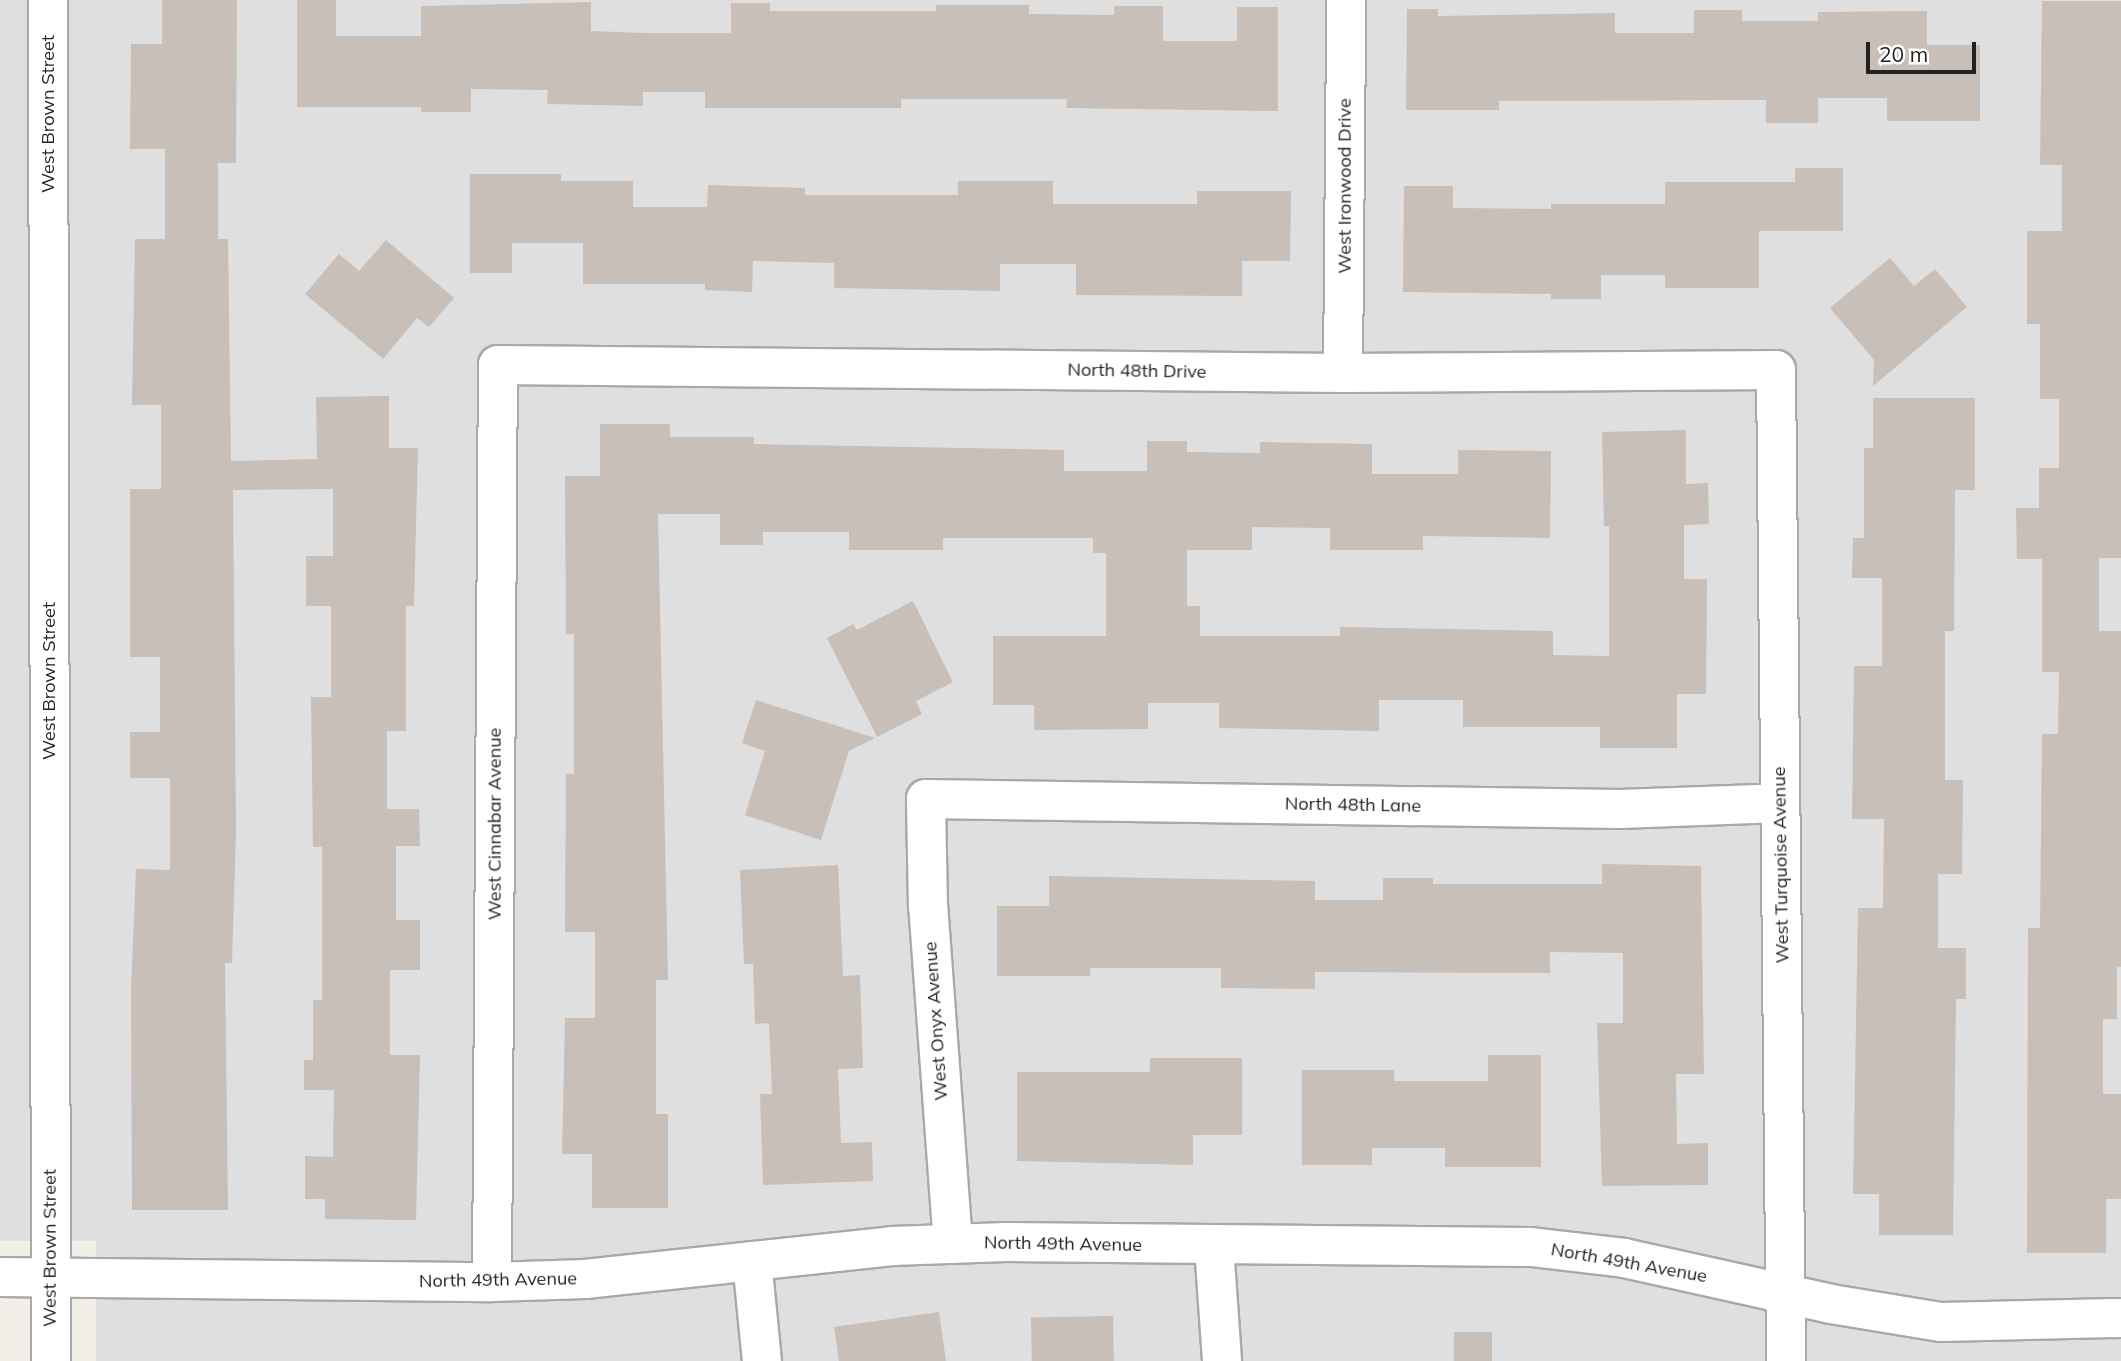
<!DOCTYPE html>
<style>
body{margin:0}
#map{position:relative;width:2121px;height:1361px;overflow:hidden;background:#f2efe9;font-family:Mulish,sans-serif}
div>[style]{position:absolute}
.residential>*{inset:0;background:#e0dfdf}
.building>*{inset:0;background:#c7bfb8;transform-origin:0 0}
.roads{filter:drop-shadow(2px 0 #a9a9a9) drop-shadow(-2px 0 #a9a9a9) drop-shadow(0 2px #a9a9a9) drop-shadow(0 -2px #a9a9a9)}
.minor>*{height:38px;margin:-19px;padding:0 19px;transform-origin:19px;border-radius:19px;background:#fff}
span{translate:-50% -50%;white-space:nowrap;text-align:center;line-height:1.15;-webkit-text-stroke:5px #fff;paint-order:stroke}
.street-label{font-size:18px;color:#222}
.scale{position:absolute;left:1866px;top:42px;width:110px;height:32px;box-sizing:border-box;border:4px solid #222;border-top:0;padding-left:9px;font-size:21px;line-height:24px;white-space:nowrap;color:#222;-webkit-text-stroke:5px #fff;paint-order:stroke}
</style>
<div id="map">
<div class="residential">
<div style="clip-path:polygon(0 0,2121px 0,2121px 1361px,96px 1361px,96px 1241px,0 1241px)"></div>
</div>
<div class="building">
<div style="clip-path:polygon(162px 0,237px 0,236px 163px,218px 163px,218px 239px,228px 239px,231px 461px,317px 459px,316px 397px,389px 396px,389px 448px,418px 448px,414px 606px,406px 606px,406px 731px,387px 731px,387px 809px,419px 809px,420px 846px,396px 846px,396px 920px,420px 920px,420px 970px,390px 970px,390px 1055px,420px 1055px,416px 1220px,325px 1219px,325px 1199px,305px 1199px,305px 1156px,333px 1157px,334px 1090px,304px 1090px,304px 1060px,313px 1060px,313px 1000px,322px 1000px,322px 847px,313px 847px,311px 697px,331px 697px,331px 606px,306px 606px,306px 556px,333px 556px,333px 489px,233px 490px,236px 831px,232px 963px,225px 963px,228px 1210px,132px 1210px,131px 992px,136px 869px,170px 870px,170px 778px,130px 778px,130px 732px,160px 732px,160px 657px,130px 657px,130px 489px,161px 489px,161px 405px,132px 405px,135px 239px,165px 239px,165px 149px,130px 149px,131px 44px,162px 44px)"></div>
<div style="clip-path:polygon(297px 0,336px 0,336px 36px,421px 36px,421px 6px,591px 2px,591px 31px,644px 33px,731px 33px,731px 3px,770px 3px,770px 11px,936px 11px,936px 5px,1029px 5px,1029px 14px,1114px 15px,1114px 6px,1163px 6px,1163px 41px,1237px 41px,1237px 7px,1278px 7px,1278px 111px,1066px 108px,1067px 99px,901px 99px,901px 108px,705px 108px,705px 92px,643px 92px,643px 106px,547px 104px,548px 90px,471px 89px,471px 112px,421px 112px,421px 107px,297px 107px)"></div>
<div style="clip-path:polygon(2042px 1px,2121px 1px,2121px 558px,2099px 558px,2099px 631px,2121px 631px,2121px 967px,2117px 967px,2117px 1019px,2103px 1019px,2103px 1094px,2121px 1094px,2121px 1199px,2106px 1199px,2106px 1253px,2027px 1253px,2028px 928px,2040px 928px,2042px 734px,2058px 734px,2059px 672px,2042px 672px,2042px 559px,2017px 559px,2016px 508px,2039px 508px,2039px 468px,2059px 468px,2059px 399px,2040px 399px,2040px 324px,2027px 324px,2027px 231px,2062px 231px,2062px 165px,2040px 165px)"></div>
<div style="clip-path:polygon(1407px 9px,1438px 9px,1438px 16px,1615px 13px,1615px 33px,1694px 33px,1694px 10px,1742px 10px,1742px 21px,1818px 21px,1818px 12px,1927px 11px,1927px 45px,1980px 45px,1980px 121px,1887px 121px,1887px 98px,1818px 98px,1818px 123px,1766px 123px,1766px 100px,1499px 101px,1499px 110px,1406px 110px)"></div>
<div style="clip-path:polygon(1795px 168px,1843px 168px,1843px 231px,1759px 231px,1759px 288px,1665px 288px,1665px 275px,1601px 275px,1601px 299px,1551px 299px,1551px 294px,1403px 292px,1404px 186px,1453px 186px,1453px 208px,1551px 209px,1551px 204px,1665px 204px,1665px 182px,1795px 182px)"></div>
<div style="clip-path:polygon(470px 174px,561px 174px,561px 181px,633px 181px,633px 207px,707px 207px,708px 185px,805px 188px,805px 195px,958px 195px,958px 181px,1053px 181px,1053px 204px,1197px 204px,1197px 191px,1291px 191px,1290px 261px,1242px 261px,1242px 296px,1076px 295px,1076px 264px,1000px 264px,1000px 291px,834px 288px,834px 263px,753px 261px,752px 292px,705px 290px,705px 284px,583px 284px,583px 243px,512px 243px,512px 273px,470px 273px)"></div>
<div style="clip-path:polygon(386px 240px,454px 298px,429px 327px,417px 318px,383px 359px,305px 294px,339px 254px,359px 271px)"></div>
<div style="clip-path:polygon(1890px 258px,1914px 286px,1935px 269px,1967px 307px,1873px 386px,1874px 360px,1830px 308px)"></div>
<div style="clip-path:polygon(1873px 398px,1975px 398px,1975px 490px,1955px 490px,1954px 631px,1945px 631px,1945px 780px,1963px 780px,1962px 874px,1938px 874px,1938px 948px,1966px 948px,1966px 999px,1956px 999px,1953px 1235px,1879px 1235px,1879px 1194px,1853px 1194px,1858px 908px,1883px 908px,1884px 819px,1852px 819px,1854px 666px,1882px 666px,1882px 578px,1852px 578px,1853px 538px,1864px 538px,1864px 448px,1873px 448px)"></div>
<div style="clip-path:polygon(600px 424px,670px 424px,670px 437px,754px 437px,754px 444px,1064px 450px,1064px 471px,1147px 471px,1147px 441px,1187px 441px,1187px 452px,1260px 453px,1260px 442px,1372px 444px,1372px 474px,1458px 474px,1458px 450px,1551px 451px,1550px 538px,1423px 536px,1423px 550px,1330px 550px,1330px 528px,1252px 527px,1252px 550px,1187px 550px,1187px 606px,1200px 606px,1200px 636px,1340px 636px,1340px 627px,1553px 631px,1553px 655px,1609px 656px,1609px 526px,1604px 526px,1602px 432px,1686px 430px,1686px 484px,1708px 483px,1709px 524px,1684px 525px,1684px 579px,1707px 579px,1706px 694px,1677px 694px,1677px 748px,1600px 748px,1600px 727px,1463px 727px,1463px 700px,1379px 700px,1379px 731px,1219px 728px,1219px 703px,1148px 703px,1148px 729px,1034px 730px,1034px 705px,993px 705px,993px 636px,1106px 636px,1106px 553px,1093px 553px,1093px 538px,943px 538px,943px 550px,849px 550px,849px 532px,763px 532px,763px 545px,720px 545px,720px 514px,658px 514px,668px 980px,656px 980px,656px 1114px,668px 1114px,668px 1208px,592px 1208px,592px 1154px,562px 1154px,565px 1018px,595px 1018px,595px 932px,565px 932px,566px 774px,574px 774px,574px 634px,566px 634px,565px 476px,600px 476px)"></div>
<div style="clip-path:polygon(913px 601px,953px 682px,916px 701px,922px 714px,877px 737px,827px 638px,853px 624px,857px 630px)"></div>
<div style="clip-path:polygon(756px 700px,875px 738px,849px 751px,821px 840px,745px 815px,765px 751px,742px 743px)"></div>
<div style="clip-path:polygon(1602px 864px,1701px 866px,1704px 1074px,1676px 1074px,1677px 1144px,1708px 1143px,1708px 1185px,1602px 1186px,1597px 1023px,1623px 1023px,1623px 953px,1550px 952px,1550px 973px,1315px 972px,1315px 989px,1221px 988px,1221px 968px,1090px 968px,1090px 976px,997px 976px,997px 906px,1049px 906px,1049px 876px,1315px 881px,1315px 900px,1383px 900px,1383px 878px,1433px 878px,1433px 884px,1602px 884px)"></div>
<div style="clip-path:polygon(838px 865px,843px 976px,860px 975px,863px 1068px,838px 1069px,841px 1143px,872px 1142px,873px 1181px,763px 1185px,760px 1094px,772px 1094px,769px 1023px,755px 1024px,753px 964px,744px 964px,740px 870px)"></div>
<div style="clip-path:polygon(1488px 1055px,1541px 1055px,1541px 1167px,1445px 1167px,1445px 1148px,1372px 1148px,1372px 1165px,1302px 1165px,1302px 1070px,1394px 1070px,1394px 1081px,1488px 1081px)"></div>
<div style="clip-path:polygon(1150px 1058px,1242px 1058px,1242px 1135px,1193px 1135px,1193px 1165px,1017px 1161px,1017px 1072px,1150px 1072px)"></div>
<div style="clip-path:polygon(939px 1312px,946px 1361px,839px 1361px,834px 1327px)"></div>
<div style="left:1113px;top:1316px;width:45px;height:82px;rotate:89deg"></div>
<div style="left:1454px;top:1332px;width:38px;height:29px"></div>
</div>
<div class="roads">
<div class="minor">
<div style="left:48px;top:0;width:1361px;rotate:89.87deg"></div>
<div style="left:1343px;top:373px;width:373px;rotate:-89.5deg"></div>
<div style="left:953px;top:1244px;width:338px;rotate:-94.2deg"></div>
<div style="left:928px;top:907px;width:108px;rotate:-91.1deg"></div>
<div style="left:926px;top:799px;width:694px;rotate:0.83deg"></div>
<div style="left:1620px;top:809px;width:160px;rotate:-2.1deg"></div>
<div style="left:1214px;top:1246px;width:115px;rotate:86deg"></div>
<div style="left:752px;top:1261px;width:100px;rotate:84.3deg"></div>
<div style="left:0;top:1277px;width:492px;rotate:0.6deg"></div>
<div style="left:492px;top:1282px;width:93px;rotate:-1.8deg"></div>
<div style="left:585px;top:1279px;width:309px;rotate:-6.1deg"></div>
<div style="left:892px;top:1246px;width:114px;rotate:-2deg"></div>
<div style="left:1006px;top:1242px;width:525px;rotate:0.55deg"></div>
<div style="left:1531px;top:1247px;width:94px;rotate:6.7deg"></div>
<div style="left:1624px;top:1258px;width:212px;rotate:12.5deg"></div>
<div style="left:1831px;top:1304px;width:111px;rotate:9.3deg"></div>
<div style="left:1941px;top:1322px;width:180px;rotate:-1.3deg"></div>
<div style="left:492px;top:1282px;width:917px;rotate:-89.63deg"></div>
<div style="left:498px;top:365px;width:845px;rotate:0.54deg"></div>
<div style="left:1343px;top:373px;width:433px;rotate:-0.4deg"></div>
<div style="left:1776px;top:370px;width:991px;rotate:89.42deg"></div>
</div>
</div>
<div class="street-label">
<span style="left:48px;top:114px;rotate:-90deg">West Brown Street</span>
<span style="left:1345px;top:186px;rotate:-90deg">West Ironwood Drive</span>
<span style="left:1137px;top:371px;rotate:1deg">North 48th Drive</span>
<span style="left:49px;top:681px;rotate:-90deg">West Brown Street</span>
<span style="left:1353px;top:805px;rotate:1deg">North 48th Lane</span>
<span style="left:495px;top:824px;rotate:-90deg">West Cinnabar Avenue</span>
<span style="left:1781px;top:865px;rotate:-91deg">West Turquoise Avenue</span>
<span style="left:936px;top:1021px;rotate:-94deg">West Onyx Avenue</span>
<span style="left:1063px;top:1244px;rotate:1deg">North 49th Avenue</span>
<span style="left:50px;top:1248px;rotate:-90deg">West Brown Street</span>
<span style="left:1629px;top:1263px;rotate:10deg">North 49th Avenue</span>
<span style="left:498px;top:1280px;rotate:-1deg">North 49th Avenue</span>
</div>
<div class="scale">20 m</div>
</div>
